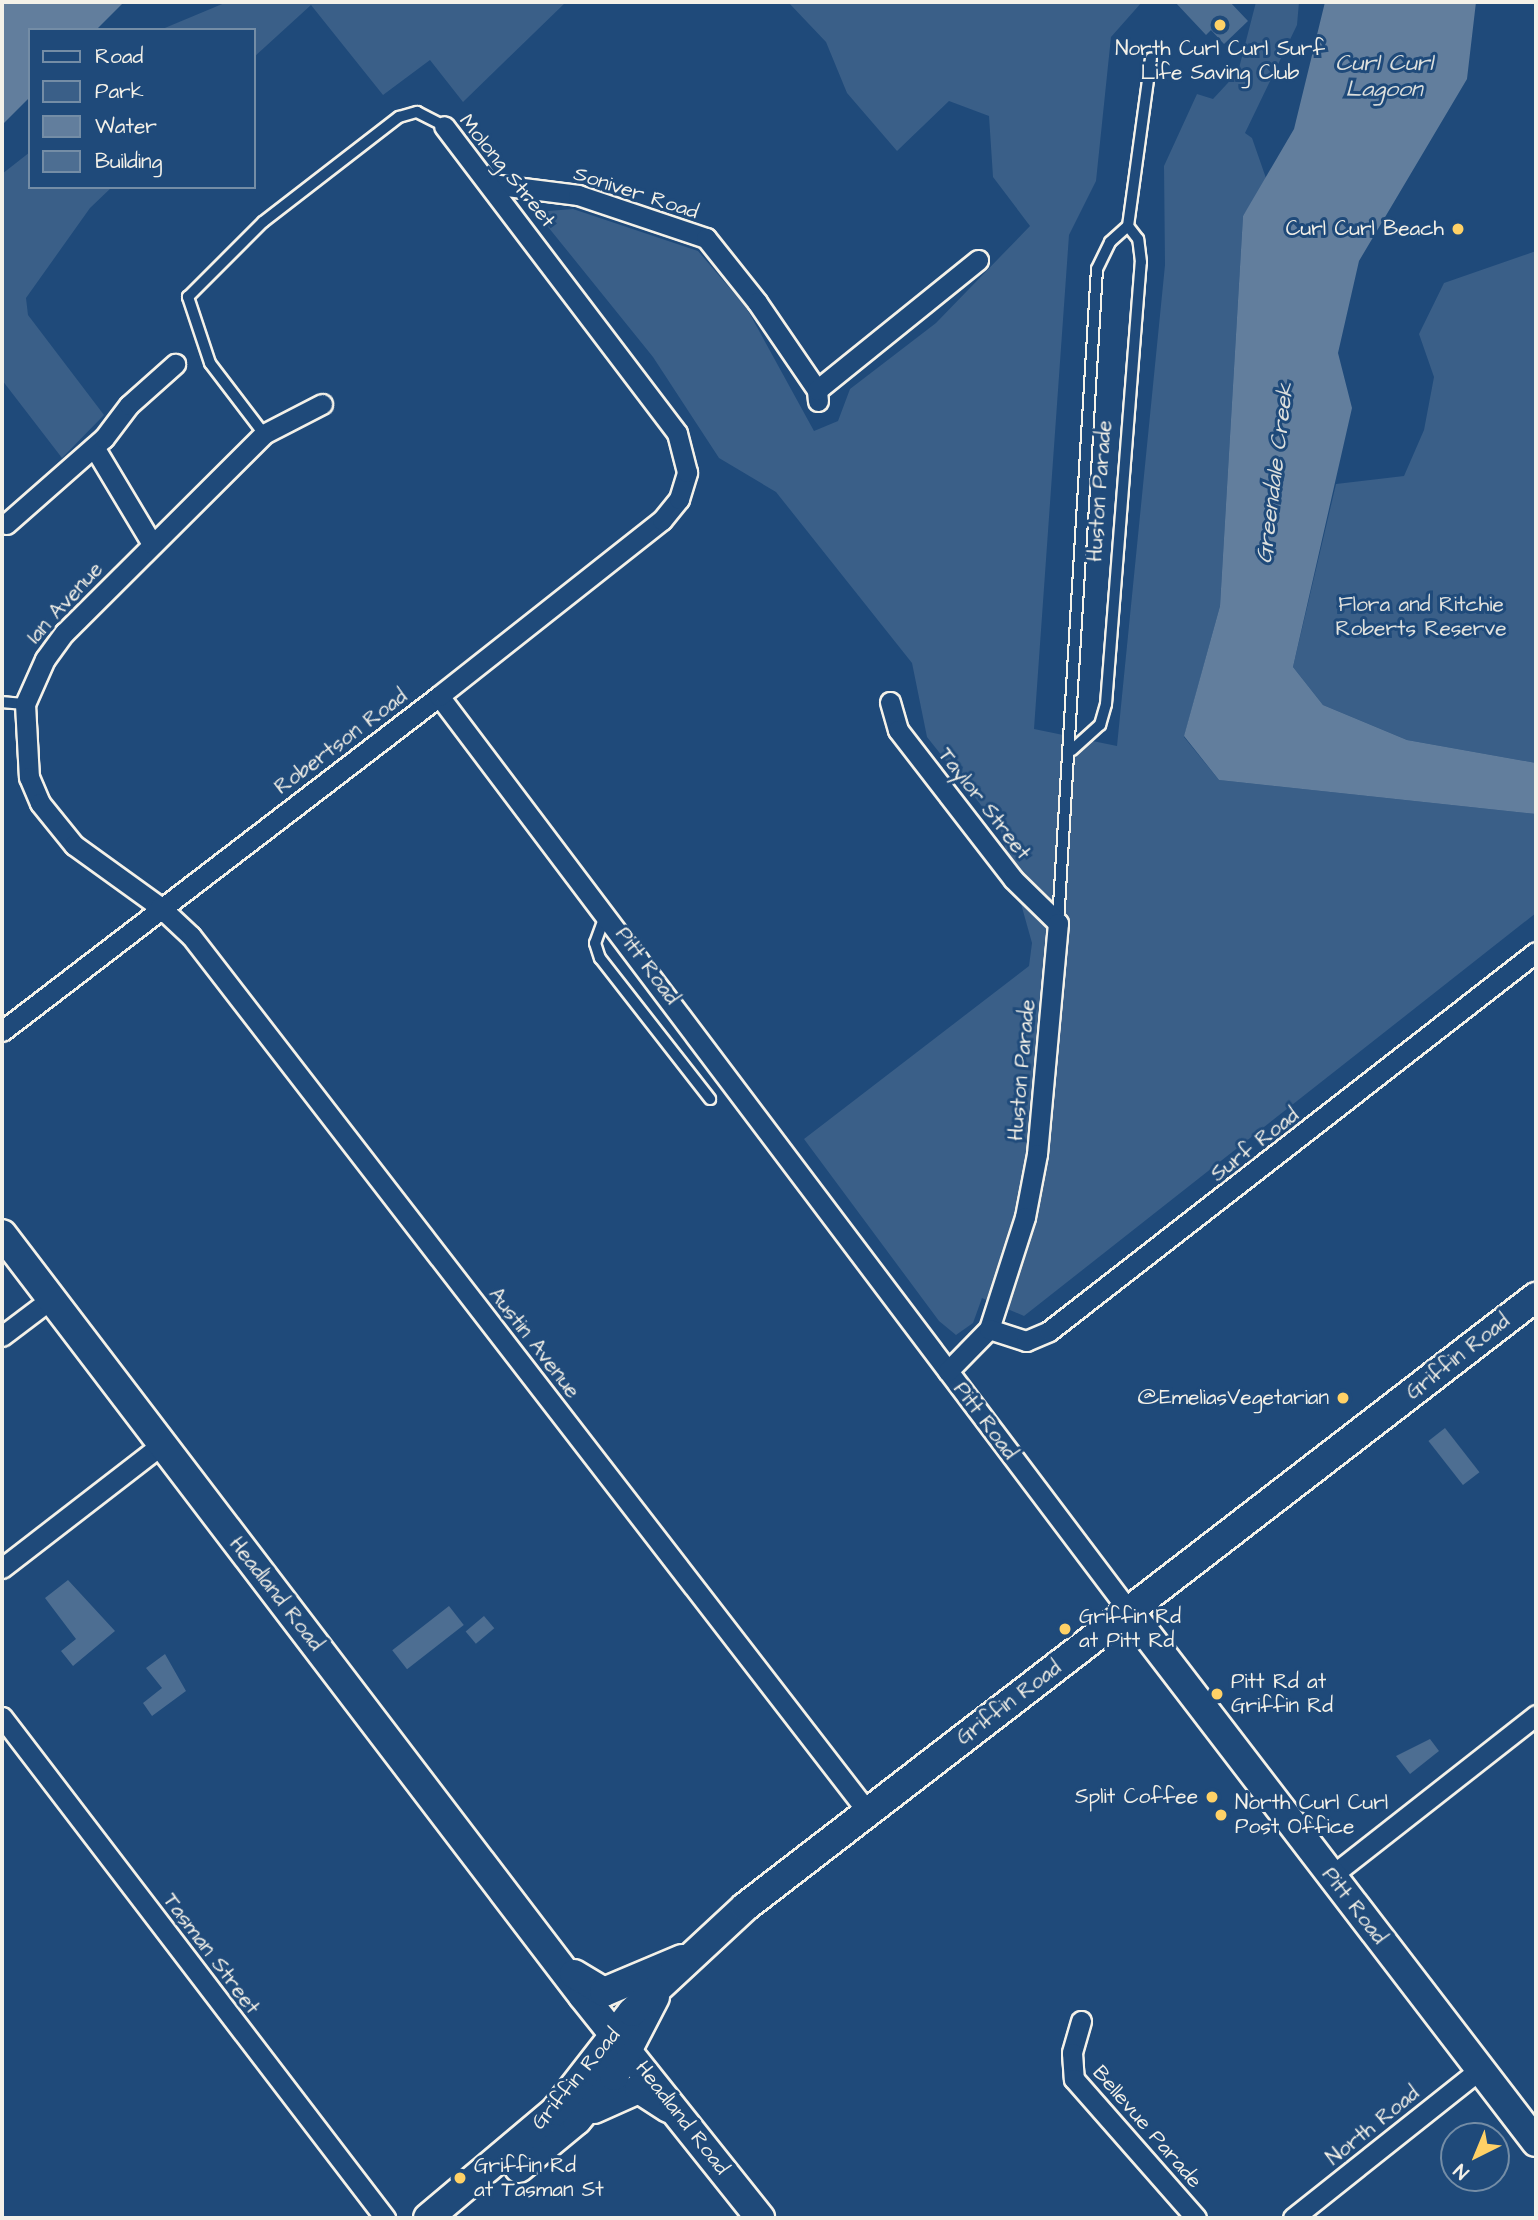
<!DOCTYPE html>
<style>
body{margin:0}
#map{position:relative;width:1538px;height:2220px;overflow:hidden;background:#1f4a7a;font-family:"Architects Daughter",sans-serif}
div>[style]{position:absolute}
.green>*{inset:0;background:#3a5f88}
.water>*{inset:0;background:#627e9d}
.building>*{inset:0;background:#4d6e92;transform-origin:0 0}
.roads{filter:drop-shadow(2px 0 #f4f1e8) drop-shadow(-2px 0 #f4f1e8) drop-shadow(0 2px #f4f1e8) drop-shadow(0 -2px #f4f1e8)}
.lane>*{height:10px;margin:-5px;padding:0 5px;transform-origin:5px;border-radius:5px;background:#1f4a7a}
.street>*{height:19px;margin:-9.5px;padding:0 9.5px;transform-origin:9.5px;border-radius:9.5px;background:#1f4a7a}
.secondary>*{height:28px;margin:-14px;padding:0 14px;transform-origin:14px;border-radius:14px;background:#1f4a7a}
.dots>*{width:19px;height:19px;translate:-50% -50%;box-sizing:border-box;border:4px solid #1f4a7a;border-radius:50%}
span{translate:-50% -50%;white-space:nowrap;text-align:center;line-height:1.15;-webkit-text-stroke:6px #1f4a7a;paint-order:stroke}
.poi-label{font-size:21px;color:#f4f1e8}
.right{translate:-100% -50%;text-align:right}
.left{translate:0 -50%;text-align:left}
.street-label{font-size:21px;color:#f4f1e8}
.park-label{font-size:21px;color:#e1e2de}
.water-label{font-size:23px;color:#dee0dd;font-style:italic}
.frame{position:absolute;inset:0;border:4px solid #f4f1e8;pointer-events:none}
.legend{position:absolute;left:28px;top:28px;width:228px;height:161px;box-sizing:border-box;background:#1f4a7a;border:2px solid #748da6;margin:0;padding:9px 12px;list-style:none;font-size:21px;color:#f4f1e8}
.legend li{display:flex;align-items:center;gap:14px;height:35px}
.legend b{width:35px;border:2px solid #748da6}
.north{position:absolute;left:1440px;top:2122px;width:70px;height:70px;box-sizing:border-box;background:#1f4a7a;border:2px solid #748da6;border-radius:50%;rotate:223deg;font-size:19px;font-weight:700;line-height:28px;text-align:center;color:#f4f1e8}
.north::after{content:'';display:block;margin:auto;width:24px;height:32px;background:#ffd166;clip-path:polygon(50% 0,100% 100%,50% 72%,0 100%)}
</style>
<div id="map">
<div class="green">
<div style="clip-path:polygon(227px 2px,566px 2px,463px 102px,430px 60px,383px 95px,311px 5px,254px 57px,254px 30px,160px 30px)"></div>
<div style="clip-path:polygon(788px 2px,1142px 2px,1111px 37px,1096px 181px,1069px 235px,1034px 729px,1117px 746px,1165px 265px,1164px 166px,1197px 94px,1213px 99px,1238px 72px,1256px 2px,1299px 2px,1297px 25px,1245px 133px,1252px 138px,1267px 181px,1243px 216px,1220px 606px,1184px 737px,1219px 780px,1536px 814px,1536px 913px,1024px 1316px,982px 1298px,973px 1323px,956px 1335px,939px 1321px,804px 1139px,1029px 966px,1032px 943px,1000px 829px,927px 737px,912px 663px,776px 492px,719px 458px,653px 357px,536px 212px,573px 209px,698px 251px,746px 307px,814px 431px,838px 421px,850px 389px,936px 323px,1030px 226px,993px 177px,989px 116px,949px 101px,897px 151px,847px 93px,826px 42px)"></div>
<div style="clip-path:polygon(30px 152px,30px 187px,112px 187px,90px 208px,26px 298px,28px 315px,104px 415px,62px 458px,2px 380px,2px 174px)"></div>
<div style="clip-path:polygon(1536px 251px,1536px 763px,1407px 740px,1323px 705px,1293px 667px,1336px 484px,1404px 476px,1424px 430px,1434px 377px,1419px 334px,1444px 283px)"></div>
</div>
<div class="water">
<div style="clip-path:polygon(2px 2px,124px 2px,96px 30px,30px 30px,30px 97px,2px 125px)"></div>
<div style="clip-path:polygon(1325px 2px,1476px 2px,1467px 79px,1359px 261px,1338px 353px,1352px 408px,1293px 667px,1323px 705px,1407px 740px,1536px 763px,1536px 814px,1219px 780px,1184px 736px,1220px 606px,1243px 216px,1294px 129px)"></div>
</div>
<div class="building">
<div style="clip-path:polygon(1175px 2px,1230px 2px,1248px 21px,1224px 44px,1211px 30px,1206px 35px)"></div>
<div style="left:1445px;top:1428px;width:56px;height:21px;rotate:52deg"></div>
<div style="clip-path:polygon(68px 1580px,115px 1631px,73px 1666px,61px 1651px,76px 1639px,45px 1598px)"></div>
<div style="left:449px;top:1606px;width:24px;height:72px;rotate:52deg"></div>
<div style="left:484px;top:1616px;width:16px;height:24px;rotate:50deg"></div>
<div style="clip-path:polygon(165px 1654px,186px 1691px,152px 1716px,143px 1703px,162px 1688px,146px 1668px)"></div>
<div style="clip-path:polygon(1430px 1739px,1439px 1751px,1410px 1774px,1396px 1756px)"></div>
</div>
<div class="roads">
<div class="lane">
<div style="left:264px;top:434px;width:89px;rotate:-127.3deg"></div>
<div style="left:210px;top:363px;width:70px;rotate:-108.4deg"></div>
<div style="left:188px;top:297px;width:106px;rotate:-45deg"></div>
<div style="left:263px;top:222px;width:172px;rotate:-37.7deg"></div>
<div style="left:399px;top:117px;width:19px;rotate:-16deg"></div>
<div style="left:417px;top:112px;width:30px;rotate:27deg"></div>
<div style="left:2px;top:702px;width:23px;rotate:5deg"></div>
<div style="left:1072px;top:750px;width:38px;rotate:-42deg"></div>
<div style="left:1100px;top:725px;width:22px;rotate:-74deg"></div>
<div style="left:1106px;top:704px;width:443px;rotate:-85.5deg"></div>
<div style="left:1141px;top:262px;width:23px;rotate:-97deg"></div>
<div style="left:1138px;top:239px;width:16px;rotate:-128deg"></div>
<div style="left:605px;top:916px;width:29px;rotate:110deg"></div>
<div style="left:595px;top:943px;width:16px;rotate:72deg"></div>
<div style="left:600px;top:958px;width:179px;rotate:52deg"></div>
<div style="left:1058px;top:923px;width:655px;rotate:-86.59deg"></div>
<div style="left:1097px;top:269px;width:30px;rotate:-64deg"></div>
<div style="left:1110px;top:242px;width:24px;rotate:-42deg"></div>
<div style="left:1128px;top:226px;width:169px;rotate:-82.2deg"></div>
</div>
<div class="street">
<div style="left:491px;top:184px;width:88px;rotate:7.2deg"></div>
<div style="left:578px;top:195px;width:135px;rotate:18.6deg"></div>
<div style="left:706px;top:238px;width:82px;rotate:51.4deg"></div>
<div style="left:757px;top:302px;width:107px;rotate:55.7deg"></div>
<div style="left:817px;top:390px;width:11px;rotate:85deg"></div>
<div style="left:817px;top:390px;width:207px;rotate:-38.9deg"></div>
<div style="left:322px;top:404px;width:65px;rotate:152.7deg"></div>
<div style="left:264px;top:434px;width:282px;rotate:135.1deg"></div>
<div style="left:64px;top:633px;width:32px;rotate:126deg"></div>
<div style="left:45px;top:659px;width:49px;rotate:114deg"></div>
<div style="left:25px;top:704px;width:73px;rotate:86.9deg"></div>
<div style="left:29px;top:777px;width:28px;rotate:67deg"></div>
<div style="left:40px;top:803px;width:54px;rotate:51deg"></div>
<div style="left:74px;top:845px;width:106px;rotate:35.8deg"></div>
<div style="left:160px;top:907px;width:42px;rotate:43.1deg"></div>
<div style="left:191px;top:936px;width:1106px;rotate:52.31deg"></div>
<div style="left:94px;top:447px;width:113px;rotate:59.1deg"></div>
<div style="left:6px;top:524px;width:130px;rotate:-41.3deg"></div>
<div style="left:104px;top:438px;width:41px;rotate:-52.9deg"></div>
<div style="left:129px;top:405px;width:62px;rotate:-41.7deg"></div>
<div style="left:439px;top:696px;width:1146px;rotate:52.98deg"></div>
<div style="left:890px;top:702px;width:29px;rotate:74deg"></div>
<div style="left:898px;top:730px;width:188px;rotate:52.3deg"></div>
<div style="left:1013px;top:879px;width:63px;rotate:44.4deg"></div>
<div style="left:1058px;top:923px;width:232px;rotate:95.2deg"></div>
<div style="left:1037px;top:1154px;width:64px;rotate:100.8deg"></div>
<div style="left:1025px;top:1217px;width:118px;rotate:107.8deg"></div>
<div style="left:989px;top:1329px;width:59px;rotate:134.3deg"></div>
<div style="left:2px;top:1031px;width:551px;rotate:-37.47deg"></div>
<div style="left:439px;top:696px;width:284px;rotate:-38.3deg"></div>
<div style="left:662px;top:520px;width:27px;rotate:-51deg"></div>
<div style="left:679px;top:499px;width:28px;rotate:-73deg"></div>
<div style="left:687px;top:472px;width:40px;rotate:-104.4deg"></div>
<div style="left:677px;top:433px;width:385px;rotate:-127.2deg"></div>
<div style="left:989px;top:1329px;width:39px;rotate:18deg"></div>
<div style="left:1026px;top:1341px;width:25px;rotate:-23deg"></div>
<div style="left:1049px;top:1331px;width:617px;rotate:-37.89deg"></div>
<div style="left:2px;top:1336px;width:61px;rotate:-37.1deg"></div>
<div style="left:2px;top:1568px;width:201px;rotate:-37.7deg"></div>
<div style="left:2px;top:1717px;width:631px;rotate:52.6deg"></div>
<div style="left:1331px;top:1876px;width:261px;rotate:-38.1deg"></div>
<div style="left:1081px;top:2021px;width:33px;rotate:106deg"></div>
<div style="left:1072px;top:2053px;width:26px;rotate:86deg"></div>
<div style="left:1074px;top:2079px;width:185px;rotate:48.7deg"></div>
<div style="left:1293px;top:2218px;width:239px;rotate:-38.5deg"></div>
</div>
<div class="secondary">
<div style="left:2px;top:1234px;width:958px;rotate:52.68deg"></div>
<div style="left:583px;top:1996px;width:284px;rotate:51.4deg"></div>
<div style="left:1129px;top:1611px;width:669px;rotate:52.53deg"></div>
<div style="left:574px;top:1974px;width:35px;rotate:31deg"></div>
<div style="left:604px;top:1992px;width:85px;rotate:-22.9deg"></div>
<div style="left:594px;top:2109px;width:49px;rotate:-24deg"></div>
<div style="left:639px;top:2089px;width:35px;rotate:33deg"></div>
<div style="left:519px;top:2168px;width:75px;rotate:-39.6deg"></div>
<div style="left:577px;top:2120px;width:57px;rotate:-49.9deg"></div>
<div style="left:614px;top:2076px;width:89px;rotate:-62.6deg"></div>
<div style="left:428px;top:2218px;width:166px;rotate:-40.1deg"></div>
<div style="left:555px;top:2111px;width:125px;rotate:-52.1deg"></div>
<div style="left:632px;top:2012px;width:154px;rotate:-42.9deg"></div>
<div style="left:745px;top:1907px;width:999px;rotate:-37.64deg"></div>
</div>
</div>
<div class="dots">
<div style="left:1220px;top:25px;background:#ffd166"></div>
<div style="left:1458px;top:229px;background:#ffd166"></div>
<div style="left:1343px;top:1398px;background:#ffd166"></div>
<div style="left:1065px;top:1629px;background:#ffd166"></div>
<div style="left:1217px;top:1694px;background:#ffd166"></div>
<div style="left:1212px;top:1797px;background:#ffd166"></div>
<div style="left:1221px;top:1815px;background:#ffd166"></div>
<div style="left:460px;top:2178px;background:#ffd166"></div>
</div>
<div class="poi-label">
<span style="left:1220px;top:61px">North Curl Curl Surf<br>Life Saving Club</span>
<span class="right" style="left:1444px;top:229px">Curl Curl Beach</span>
<span class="right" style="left:1329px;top:1398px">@EmeliasVegetarian</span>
<span class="left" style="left:1079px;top:1629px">Griffin Rd<br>at Pitt Rd</span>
<span class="left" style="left:1231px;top:1694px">Pitt Rd at<br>Griffin Rd</span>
<span class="right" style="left:1198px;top:1797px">Split Coffee</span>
<span class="left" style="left:1235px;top:1815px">North Curl Curl<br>Post Office</span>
<span class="left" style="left:474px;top:2178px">Griffin Rd<br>at Tasman St</span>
</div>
<div class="street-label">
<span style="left:507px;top:171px;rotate:51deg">Molong Street</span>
<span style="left:636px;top:193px;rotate:18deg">Soniver Road</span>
<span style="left:1100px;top:491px;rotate:-86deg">Huston Parade</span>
<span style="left:65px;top:603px;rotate:-48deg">Ian Avenue</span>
<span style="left:341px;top:742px;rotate:-37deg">Robertson Road</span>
<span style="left:984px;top:804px;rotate:52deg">Taylor Street</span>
<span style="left:647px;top:966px;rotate:53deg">Pitt Road</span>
<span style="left:1022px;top:1070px;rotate:-85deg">Huston Parade</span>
<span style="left:1255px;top:1145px;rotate:-38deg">Surf Road</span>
<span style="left:534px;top:1343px;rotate:52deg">Austin Avenue</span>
<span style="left:1458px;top:1357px;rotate:-38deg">Griffin Road</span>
<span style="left:985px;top:1421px;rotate:53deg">Pitt Road</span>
<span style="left:276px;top:1594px;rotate:52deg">Headland Road</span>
<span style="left:1009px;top:1703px;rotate:-37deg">Griffin Road</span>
<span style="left:1354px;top:1906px;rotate:52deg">Pitt Road</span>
<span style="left:211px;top:1954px;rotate:53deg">Tasman Street</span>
<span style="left:576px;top:2079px;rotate:-50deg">Griffin Road</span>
<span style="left:682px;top:2118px;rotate:52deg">Headland Road</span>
<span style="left:1373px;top:2126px;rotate:-39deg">North Road</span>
<span style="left:1147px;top:2127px;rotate:49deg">Bellevue Parade</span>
</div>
<div class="park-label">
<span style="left:1421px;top:617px">Flora and Ritchie<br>Roberts Reserve</span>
</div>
<div class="water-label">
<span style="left:1384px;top:76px">Curl Curl<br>Lagoon</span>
<span style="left:1275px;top:473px;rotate:-83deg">Greendale Creek</span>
</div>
<div class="frame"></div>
<ul class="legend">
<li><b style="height:9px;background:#1f4a7a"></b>Road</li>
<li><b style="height:19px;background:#3a5f88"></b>Park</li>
<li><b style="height:19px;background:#627e9d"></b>Water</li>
<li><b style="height:19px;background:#4d6e92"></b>Building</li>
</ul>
<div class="north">N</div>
</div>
